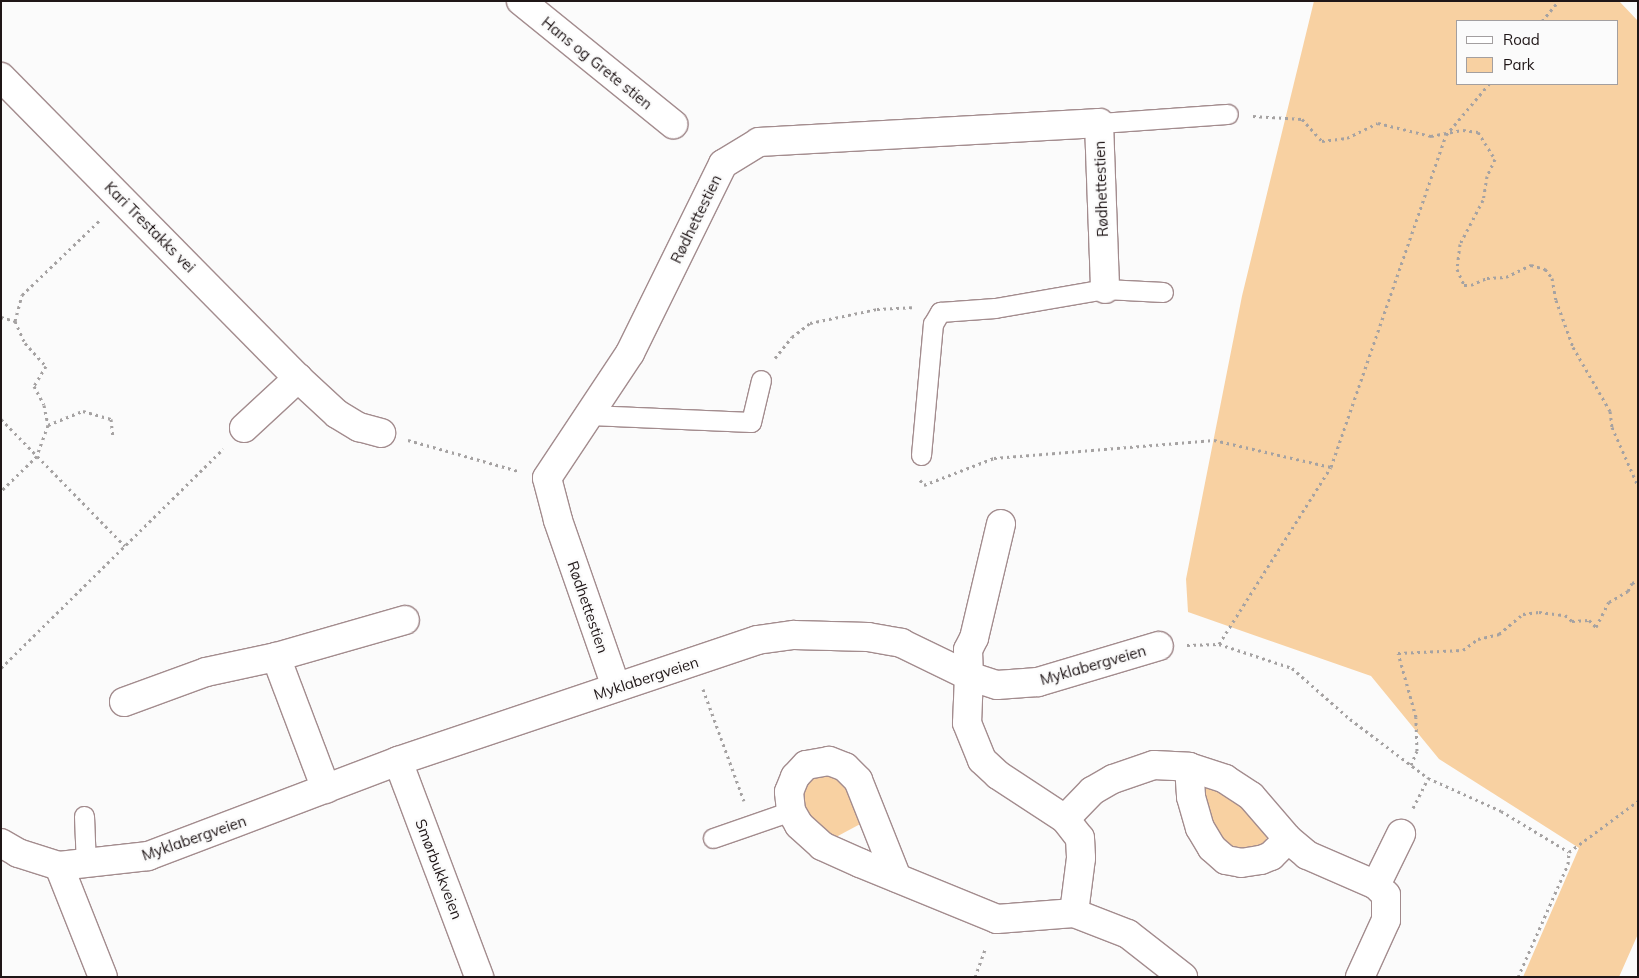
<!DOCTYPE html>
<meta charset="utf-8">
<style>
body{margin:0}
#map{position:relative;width:1639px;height:978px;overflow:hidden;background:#fbfbfb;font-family:Mulish,sans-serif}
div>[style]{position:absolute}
.green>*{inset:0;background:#f8d1a2}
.path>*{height:3px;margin-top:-1.5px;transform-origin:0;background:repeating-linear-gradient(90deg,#a5a2a2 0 2.5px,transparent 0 6.5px)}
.roads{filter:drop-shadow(1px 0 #a38c8e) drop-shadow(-1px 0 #a38c8e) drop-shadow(0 1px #a38c8e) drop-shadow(0 -1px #a38c8e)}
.service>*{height:19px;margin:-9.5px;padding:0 9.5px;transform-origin:9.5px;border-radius:9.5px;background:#fff}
.minor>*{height:28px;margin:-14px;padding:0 14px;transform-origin:14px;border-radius:14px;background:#fff}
span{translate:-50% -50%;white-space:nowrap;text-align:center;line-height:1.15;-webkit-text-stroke:4.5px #fbfbfb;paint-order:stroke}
.street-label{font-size:15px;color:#1f1617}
.frame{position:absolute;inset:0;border:2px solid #1f1617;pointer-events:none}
.legend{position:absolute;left:1456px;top:20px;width:162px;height:65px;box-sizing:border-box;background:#fbfbfb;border:1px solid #a39fa0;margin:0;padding:6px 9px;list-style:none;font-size:15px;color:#1f1617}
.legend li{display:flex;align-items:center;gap:10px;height:25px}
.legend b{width:25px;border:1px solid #a39fa0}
</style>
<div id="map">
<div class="green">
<div style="clip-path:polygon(evenodd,1314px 1px,1619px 1px,1638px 21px,1638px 934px,1619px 977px,1523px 977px,1579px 848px,1439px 759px,1371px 676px,1188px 612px,1186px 579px,1242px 296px,1314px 1px,1458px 21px,1618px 21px,1618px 84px,1458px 84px,1458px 21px)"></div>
<div style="clip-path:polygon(818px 770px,844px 778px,864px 822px,836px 837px,802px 816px,799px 784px)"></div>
<div style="clip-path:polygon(1204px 787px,1224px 787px,1269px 833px,1262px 848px,1229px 850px,1207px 821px,1202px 795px)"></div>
</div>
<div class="path">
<div style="left:1542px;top:21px;width:26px;rotate:-50deg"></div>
<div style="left:1253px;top:116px;width:49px;rotate:3.5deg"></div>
<div style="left:1302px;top:119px;width:30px;rotate:48deg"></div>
<div style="left:1322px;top:141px;width:25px;rotate:-7deg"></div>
<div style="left:1347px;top:138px;width:34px;rotate:-26deg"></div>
<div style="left:1378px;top:123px;width:55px;rotate:13.8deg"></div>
<div style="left:1431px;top:136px;width:33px;rotate:-11deg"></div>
<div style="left:1463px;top:130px;width:15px;rotate:8deg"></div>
<div style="left:1478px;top:132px;width:32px;rotate:58deg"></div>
<div style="left:1495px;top:159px;width:19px;rotate:115deg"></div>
<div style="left:1487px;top:176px;width:24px;rotate:99deg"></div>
<div style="left:1483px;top:200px;width:50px;rotate:117.6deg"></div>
<div style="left:1460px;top:244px;width:25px;rotate:97deg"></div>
<div style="left:1457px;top:269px;width:17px;rotate:66deg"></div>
<div style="left:1464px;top:285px;width:7px"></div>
<div style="left:1471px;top:285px;width:17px;rotate:-24deg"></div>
<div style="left:1487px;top:278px;width:19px;rotate:-3deg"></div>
<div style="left:1506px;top:277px;width:28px;rotate:-26deg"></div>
<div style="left:1531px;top:265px;width:15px;rotate:16deg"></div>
<div style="left:1545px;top:269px;width:11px;rotate:52deg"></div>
<div style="left:1552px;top:278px;width:22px;rotate:80deg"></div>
<div style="left:1556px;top:300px;width:50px;rotate:70.1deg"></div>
<div style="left:1573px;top:347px;width:74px;rotate:60deg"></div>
<div style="left:1610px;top:411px;width:16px;rotate:83deg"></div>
<div style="left:1612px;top:427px;width:64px;rotate:66.2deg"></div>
<div style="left:1px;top:317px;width:15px;rotate:16deg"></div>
<div style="left:15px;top:321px;width:24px;rotate:66deg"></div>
<div style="left:25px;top:343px;width:31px;rotate:48deg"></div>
<div style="left:46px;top:366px;width:23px;rotate:121deg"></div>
<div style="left:34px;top:386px;width:21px;rotate:62deg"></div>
<div style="left:44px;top:405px;width:20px;rotate:79deg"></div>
<div style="left:48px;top:425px;width:33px;rotate:110deg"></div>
<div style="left:37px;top:456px;width:50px;rotate:135.8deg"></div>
<div style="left:15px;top:321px;width:27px;rotate:-75deg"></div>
<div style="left:22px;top:295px;width:110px;rotate:-43.9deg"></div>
<div style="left:775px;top:358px;width:27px;rotate:-51deg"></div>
<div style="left:792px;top:337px;width:23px;rotate:-38deg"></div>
<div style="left:810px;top:323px;width:68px;rotate:-11.8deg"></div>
<div style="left:877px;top:309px;width:35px;rotate:-3deg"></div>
<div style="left:1px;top:419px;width:177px;rotate:45.7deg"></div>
<div style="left:48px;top:425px;width:38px;rotate:-22deg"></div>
<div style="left:83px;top:411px;width:29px;rotate:16deg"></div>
<div style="left:111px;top:419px;width:19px;rotate:84deg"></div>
<div style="left:408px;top:440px;width:114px;rotate:15.7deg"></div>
<div style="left:920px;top:480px;width:6px;rotate:51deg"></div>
<div style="left:924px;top:485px;width:75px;rotate:-21.1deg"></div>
<div style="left:994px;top:458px;width:221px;rotate:-4.7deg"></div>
<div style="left:1214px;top:440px;width:120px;rotate:13deg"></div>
<div style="left:1219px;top:644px;width:209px;rotate:-57.7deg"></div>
<div style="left:1331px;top:467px;width:351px;rotate:-70.9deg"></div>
<div style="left:1446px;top:135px;width:67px;rotate:-49.9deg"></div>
<div style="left:1187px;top:645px;width:32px;rotate:-2deg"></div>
<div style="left:1219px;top:644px;width:77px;rotate:18.2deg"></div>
<div style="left:1292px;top:668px;width:77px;rotate:41.3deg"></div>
<div style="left:1350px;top:719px;width:98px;rotate:37.1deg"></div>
<div style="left:1428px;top:778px;width:80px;rotate:24.3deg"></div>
<div style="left:1501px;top:811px;width:79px;rotate:31.1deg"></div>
<div style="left:1px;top:668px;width:312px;rotate:-44.6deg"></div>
<div style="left:703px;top:689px;width:119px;rotate:69.9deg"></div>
<div style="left:1411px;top:765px;width:15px;rotate:-67deg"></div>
<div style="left:1417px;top:751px;width:34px;rotate:-92deg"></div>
<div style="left:1416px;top:717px;width:66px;rotate:-105.7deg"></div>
<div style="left:1398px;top:653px;width:65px;rotate:-2.6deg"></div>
<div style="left:1463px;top:650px;width:19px;rotate:-36deg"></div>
<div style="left:1478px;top:639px;width:22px;rotate:-13deg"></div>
<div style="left:1499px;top:634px;width:31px;rotate:-40deg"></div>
<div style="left:1523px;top:614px;width:16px;rotate:-7deg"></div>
<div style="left:1539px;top:612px;width:26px;rotate:7deg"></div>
<div style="left:1565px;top:615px;width:9px;rotate:41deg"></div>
<div style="left:1572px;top:621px;width:17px;rotate:-3deg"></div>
<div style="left:1589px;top:620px;width:10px;rotate:45deg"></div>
<div style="left:1596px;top:627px;width:28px;rotate:-63deg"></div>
<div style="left:1609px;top:602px;width:22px;rotate:-30deg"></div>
<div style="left:1628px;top:591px;width:9px;rotate:-63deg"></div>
<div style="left:1632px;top:583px;width:6px;rotate:-18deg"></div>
<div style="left:1413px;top:808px;width:34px;rotate:-63deg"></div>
<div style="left:975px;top:977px;width:32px;rotate:-70deg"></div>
<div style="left:1518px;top:977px;width:124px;rotate:-66.1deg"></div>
<div style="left:1568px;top:864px;width:12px;rotate:-85deg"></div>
<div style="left:1569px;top:852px;width:86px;rotate:-36.5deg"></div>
</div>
<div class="roads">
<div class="service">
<div style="left:1099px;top:123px;width:129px;rotate:-4deg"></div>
<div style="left:590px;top:415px;width:161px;rotate:2.5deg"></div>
<div style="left:751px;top:422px;width:43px;rotate:-76.6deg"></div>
<div style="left:921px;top:455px;width:132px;rotate:-84.8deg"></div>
<div style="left:933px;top:324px;width:14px;rotate:-60deg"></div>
<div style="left:940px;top:312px;width:55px;rotate:-4.2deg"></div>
<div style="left:995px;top:308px;width:112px;rotate:-9.8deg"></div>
<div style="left:1105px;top:289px;width:58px;rotate:3deg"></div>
<div style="left:84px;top:816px;width:50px;rotate:87.7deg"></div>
<div style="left:713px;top:838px;width:83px;rotate:-19.1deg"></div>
</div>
<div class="minor">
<div style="left:521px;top:1px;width:196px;rotate:39deg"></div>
<div style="left:1px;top:77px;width:423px;rotate:45.4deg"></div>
<div style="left:298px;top:378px;width:53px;rotate:42.7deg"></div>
<div style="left:337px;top:414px;width:26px;rotate:31deg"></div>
<div style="left:359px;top:427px;width:23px;rotate:15deg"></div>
<div style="left:244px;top:428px;width:74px;rotate:-42.8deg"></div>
<div style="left:1001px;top:524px;width:117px;rotate:103.3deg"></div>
<div style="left:974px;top:638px;width:13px;rotate:117deg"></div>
<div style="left:968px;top:650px;width:26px;rotate:88deg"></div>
<div style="left:969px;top:676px;width:29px;rotate:18deg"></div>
<div style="left:997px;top:685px;width:41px;rotate:-4.2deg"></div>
<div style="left:1038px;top:682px;width:126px;rotate:-16.6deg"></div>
<div style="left:276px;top:657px;width:141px;rotate:69.3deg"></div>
<div style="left:616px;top:687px;width:177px;rotate:-109.2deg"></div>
<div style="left:558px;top:520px;width:43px;rotate:-104.7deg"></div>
<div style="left:547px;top:478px;width:150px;rotate:-56.4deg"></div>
<div style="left:630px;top:353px;width:211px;rotate:-63.8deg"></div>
<div style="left:723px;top:164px;width:42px;rotate:-31.4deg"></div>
<div style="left:759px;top:142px;width:341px;rotate:-3.2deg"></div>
<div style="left:1099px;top:123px;width:166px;rotate:87.9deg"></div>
<div style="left:124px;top:702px;width:87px;rotate:-20.1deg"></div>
<div style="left:206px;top:672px;width:72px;rotate:-12.1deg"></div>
<div style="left:276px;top:657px;width:134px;rotate:-16deg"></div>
<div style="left:398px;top:761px;width:231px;rotate:69.4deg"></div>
<div style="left:1189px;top:767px;width:30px;rotate:86deg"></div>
<div style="left:1191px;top:797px;width:32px;rotate:74deg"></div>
<div style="left:1200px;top:828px;width:23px;rotate:59deg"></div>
<div style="left:1212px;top:848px;width:18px;rotate:41deg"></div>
<div style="left:1226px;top:860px;width:15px;rotate:11deg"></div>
<div style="left:1241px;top:863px;width:20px;rotate:-9deg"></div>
<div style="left:1261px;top:860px;width:11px;rotate:-22deg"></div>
<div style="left:1271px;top:856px;width:24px;rotate:-45deg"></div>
<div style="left:1065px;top:819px;width:39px;rotate:-46deg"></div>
<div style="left:1092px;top:791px;width:24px;rotate:-30deg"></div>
<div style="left:1113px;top:779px;width:43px;rotate:-18.9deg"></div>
<div style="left:1154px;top:765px;width:35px;rotate:3deg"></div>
<div style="left:1189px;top:767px;width:38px;rotate:18deg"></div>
<div style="left:1225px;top:779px;width:31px;rotate:33deg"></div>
<div style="left:1251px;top:796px;width:57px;rotate:49.3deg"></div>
<div style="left:1288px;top:839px;width:25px;rotate:40deg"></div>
<div style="left:1307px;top:855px;width:75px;rotate:23.5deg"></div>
<div style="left:1376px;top:885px;width:14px;rotate:45deg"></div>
<div style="left:1386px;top:895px;width:25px;rotate:90deg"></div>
<div style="left:1386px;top:920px;width:63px;rotate:114.5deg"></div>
<div style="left:1px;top:843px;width:20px;rotate:30deg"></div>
<div style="left:18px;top:853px;width:43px;rotate:17.6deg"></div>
<div style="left:59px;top:866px;width:90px;rotate:-6.4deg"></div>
<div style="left:148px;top:856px;width:267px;rotate:-20.8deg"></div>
<div style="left:398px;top:761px;width:379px;rotate:-18.6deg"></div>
<div style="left:757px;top:640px;width:37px;rotate:-8deg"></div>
<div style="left:794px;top:635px;width:74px;rotate:1.5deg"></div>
<div style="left:868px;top:637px;width:34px;rotate:10deg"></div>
<div style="left:901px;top:643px;width:76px;rotate:25.9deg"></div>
<div style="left:969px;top:676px;width:47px;rotate:92.4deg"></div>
<div style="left:967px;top:723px;width:40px;rotate:68deg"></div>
<div style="left:982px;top:760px;width:22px;rotate:43deg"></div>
<div style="left:998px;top:775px;width:80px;rotate:33.3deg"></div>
<div style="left:1065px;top:819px;width:24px;rotate:52deg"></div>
<div style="left:1080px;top:838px;width:20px;rotate:87deg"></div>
<div style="left:1081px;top:858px;width:55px;rotate:97.3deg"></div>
<div style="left:59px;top:866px;width:119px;rotate:68.4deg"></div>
<div style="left:897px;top:878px;width:105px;rotate:-111.7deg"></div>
<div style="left:858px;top:780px;width:18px;rotate:-135deg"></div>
<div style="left:845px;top:767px;width:17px;rotate:-159deg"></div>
<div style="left:829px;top:761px;width:23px;rotate:170deg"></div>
<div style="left:806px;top:765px;width:16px;rotate:133deg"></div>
<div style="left:795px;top:777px;width:16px;rotate:112deg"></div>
<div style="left:789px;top:792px;width:19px;rotate:84deg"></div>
<div style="left:791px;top:811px;width:16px;rotate:60deg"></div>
<div style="left:799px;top:825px;width:31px;rotate:42deg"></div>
<div style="left:822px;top:846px;width:42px;rotate:24.1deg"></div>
<div style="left:860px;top:863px;width:148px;rotate:22.2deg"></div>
<div style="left:997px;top:919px;width:77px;rotate:-4.5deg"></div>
<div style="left:1074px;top:913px;width:58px;rotate:21.3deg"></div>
<div style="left:1128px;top:934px;width:70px;rotate:38deg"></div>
<div style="left:1376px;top:885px;width:57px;rotate:-63.9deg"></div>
</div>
</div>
<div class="street-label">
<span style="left:597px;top:63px;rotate:39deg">Hans og Grete stien</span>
<span style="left:1101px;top:189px;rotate:-92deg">Rødhettestien</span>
<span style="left:696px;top:219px;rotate:-64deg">Rødhettestien</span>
<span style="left:150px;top:227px;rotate:45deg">Kari Trestakks vei</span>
<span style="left:588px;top:607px;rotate:71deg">Rødhettestien</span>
<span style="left:1093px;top:665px;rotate:-16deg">Myklabergveien</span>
<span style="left:646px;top:678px;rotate:-18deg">Myklabergveien</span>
<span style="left:194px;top:838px;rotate:-19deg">Myklabergveien</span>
<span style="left:439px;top:869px;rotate:69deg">Smørbukkveien</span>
</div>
<div class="frame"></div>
<ul class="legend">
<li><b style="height:6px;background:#fff"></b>Road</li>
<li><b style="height:14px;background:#f8d1a2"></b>Park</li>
</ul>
</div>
